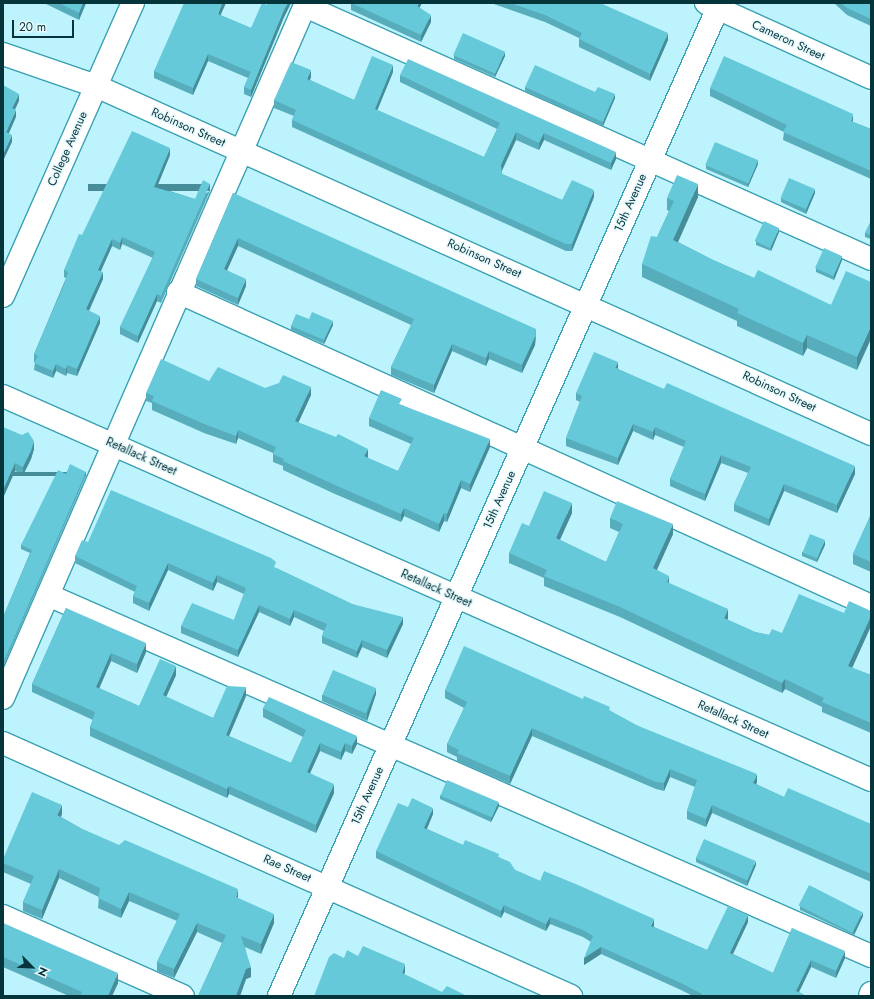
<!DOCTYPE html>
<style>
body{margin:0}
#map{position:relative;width:874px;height:999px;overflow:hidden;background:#bcf3fd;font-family:Jost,sans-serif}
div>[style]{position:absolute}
.roads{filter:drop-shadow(1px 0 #3aa1b2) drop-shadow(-1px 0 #3aa1b2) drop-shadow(0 1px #3aa1b2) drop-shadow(0 -1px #3aa1b2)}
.minor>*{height:22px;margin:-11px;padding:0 11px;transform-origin:11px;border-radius:11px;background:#fff}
.wall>*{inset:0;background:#57adbb}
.shaded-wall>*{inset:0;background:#478d99;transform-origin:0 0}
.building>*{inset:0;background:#65c9da;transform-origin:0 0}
span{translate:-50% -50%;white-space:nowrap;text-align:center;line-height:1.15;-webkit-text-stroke:3px #e7f9fc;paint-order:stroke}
.street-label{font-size:12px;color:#06343b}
.frame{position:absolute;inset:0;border:4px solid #06343b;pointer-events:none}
.north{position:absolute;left:12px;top:947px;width:40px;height:40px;-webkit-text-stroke:3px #e7f9fc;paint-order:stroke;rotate:114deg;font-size:11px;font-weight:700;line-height:16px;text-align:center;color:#06343b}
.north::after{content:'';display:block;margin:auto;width:14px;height:18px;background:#06343b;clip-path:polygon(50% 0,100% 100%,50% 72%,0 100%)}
.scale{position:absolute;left:12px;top:20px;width:62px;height:18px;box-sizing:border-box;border:2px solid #06343b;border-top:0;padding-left:5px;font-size:12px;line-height:14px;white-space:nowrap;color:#06343b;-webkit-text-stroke:3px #e7f9fc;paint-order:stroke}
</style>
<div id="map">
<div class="roads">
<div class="minor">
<div style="left:706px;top:3px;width:181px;rotate:24.4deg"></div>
<div style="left:305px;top:6px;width:620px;rotate:24.08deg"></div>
<div style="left:3px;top:54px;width:98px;rotate:19deg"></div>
<div style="left:96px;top:86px;width:850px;rotate:24.18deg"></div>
<div style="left:178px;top:292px;width:761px;rotate:24.38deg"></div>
<div style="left:3px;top:296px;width:321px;rotate:-66.1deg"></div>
<div style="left:3px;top:396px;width:949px;rotate:23.86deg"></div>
<div style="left:48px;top:595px;width:899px;rotate:23.68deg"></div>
<div style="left:3px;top:698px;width:758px;rotate:-66.44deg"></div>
<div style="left:3px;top:743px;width:622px;rotate:24.01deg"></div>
<div style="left:3px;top:916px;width:197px;rotate:24deg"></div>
<div style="left:279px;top:996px;width:1087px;rotate:-66.05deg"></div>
<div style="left:870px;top:996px;width:3px;rotate:-72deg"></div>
</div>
</div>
<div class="wall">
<div style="clip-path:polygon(46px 3px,86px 3px,79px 20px,46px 4px)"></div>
<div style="clip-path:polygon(268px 3px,291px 3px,284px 17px,251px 97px,244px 94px,244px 87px,248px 78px,208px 61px,193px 95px,154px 78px,154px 71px,220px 15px,251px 28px)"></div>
<div style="clip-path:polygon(351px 3px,420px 8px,431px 22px,421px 42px,351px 10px)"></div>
<div style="clip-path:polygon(491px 3px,600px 3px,668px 40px,650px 81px,579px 47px,579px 38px,545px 22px)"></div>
<div style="clip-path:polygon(834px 3px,871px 3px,871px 26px,847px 15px)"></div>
<div style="clip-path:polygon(454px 55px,505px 56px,495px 77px,454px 59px)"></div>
<div style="clip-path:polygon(393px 72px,377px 110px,484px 157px,497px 129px,400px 82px,400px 75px,616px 159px,611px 170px,544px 140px,539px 150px,516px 140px,502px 171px,502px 174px,562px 200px,594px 197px,572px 251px,566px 251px,292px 127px,292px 120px,294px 116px,274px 108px,274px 100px,311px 77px,310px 80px,354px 100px)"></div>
<div style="clip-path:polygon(525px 87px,595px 92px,615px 98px,603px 126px,525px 91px)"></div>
<div style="clip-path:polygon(710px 88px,853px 122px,871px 129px,871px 179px,783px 140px,784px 132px,710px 96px)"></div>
<div style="clip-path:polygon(170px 155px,157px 187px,195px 199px,210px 191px,161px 303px,157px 301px,138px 343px,120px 334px,120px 327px,153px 258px,122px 244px,120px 250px,112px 246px,101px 271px,103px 279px,89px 311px,100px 323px,77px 376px,67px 373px,66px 376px,56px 371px,53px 378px,34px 370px,35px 362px,34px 362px,34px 354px,66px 278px,64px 277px,64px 270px,82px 235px)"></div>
<div style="clip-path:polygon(758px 164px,748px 187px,706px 169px,706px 165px)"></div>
<div style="clip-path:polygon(233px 193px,536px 337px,535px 345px,522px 373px,489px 359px,486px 366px,452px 351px,434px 393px,391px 375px,391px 367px,411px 325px,238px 246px,227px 270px,246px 286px,238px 305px,196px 286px,196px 279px)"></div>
<div style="clip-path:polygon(815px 193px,806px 214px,781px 202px,781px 198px)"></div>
<div style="clip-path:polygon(698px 197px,678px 242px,713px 260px,754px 278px,831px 305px,871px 282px,857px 370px,807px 348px,803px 356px,737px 326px,737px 321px,642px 277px,642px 264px,657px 237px,669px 211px,667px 210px,667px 198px)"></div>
<div style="clip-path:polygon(871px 221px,871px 239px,865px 237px,865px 233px)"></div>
<div style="clip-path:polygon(779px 232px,771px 251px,756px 245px,756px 241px)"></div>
<div style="clip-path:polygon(842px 260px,834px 280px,816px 272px,816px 268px)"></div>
<div style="clip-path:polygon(309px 319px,333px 325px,324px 344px,291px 330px,291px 326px)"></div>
<div style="clip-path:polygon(618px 369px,855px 474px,837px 513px,784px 491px,769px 526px,734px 511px,734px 504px,748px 473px,721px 463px,705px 501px,670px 486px,670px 479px,684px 447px,655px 435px,653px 440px,633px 431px,618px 465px,566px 446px,566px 438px,580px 402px,576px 400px,576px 393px)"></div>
<div style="clip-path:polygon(209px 381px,311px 395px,298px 423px,368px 457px,367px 458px,398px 471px,411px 444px,369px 426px,369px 418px,402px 405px,490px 447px,470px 492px,461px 488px,447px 522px,444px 521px,439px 532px,404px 516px,401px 522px,335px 494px,283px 470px,283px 466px,273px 462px,273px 453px,238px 438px,236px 444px,204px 433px,152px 410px,152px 403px,146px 401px,146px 393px)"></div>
<div style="clip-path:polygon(3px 427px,34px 449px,31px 459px,23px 475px,15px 471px,3px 498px)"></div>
<div style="clip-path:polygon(66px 474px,86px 476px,3px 667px,3px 617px,30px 553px,21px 549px,21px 545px)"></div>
<div style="clip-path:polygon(572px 513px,560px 540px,606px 562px,619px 532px,610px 528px,610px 518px,673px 534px,657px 570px,669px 583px,728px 620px,755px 632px,769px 635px,782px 633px,844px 613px,871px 611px,871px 626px,852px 668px,871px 675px,871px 733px,822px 712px,822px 707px,785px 689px,782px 693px,620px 617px,544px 586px,544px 578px,509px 563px,509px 553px,529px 526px)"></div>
<div style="clip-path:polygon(871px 514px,871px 572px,853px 564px,853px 554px)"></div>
<div style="clip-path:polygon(88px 542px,276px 568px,352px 604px,403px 624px,387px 658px,362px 647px,357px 658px,322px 643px,322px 636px,324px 631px,294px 617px,290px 626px,259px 612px,238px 657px,181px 633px,181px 626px,234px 620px,244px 594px,217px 582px,213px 591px,168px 570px,149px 611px,133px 603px,133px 596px,135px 592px,75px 563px,75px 556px)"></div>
<div style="clip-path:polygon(825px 545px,817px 562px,802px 556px,802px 552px)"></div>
<div style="clip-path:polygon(66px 608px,146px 652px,137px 673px,111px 661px,99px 688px,139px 706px,176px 675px,166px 697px,213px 718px,246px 696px,229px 736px,291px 763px,303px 737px,263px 717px,263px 708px,357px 744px,352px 754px,345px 751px,341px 760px,320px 751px,310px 773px,334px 793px,316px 833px,229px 794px,227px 798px,90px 736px,90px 727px,93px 720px,32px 692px,32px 684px)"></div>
<div style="clip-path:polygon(445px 690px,583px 699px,610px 711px,636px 725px,757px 782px,756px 784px,784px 797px,871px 824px,871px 882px,712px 813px,706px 827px,687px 819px,687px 811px,695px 787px,670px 777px,664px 791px,656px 789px,532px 736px,510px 784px,457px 761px,457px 757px,447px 752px,447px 744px,464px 708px,445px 698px)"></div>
<div style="clip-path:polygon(376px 694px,367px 721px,322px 701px,322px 695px)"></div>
<div style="clip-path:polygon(440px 795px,499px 806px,491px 822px,440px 799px)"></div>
<div style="clip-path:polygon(408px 807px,433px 814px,427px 829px,463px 845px,499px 857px,515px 870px,540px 881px,654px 926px,654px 927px,707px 950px,748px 922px,733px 954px,773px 973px,792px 928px,845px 958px,836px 978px,811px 967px,799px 992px,806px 996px,693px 996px,681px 990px,601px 954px,584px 965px,591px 942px,583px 937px,550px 924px,546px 931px,504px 912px,501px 918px,376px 858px,376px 851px)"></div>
<div style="clip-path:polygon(62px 814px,61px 817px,82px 829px,238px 898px,274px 923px,261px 954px,245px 947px,251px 977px,246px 979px,240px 996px,198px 996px,222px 943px,197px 932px,174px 978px,157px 971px,157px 962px,177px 921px,129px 901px,121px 918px,98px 908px,99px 897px,59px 878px,42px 919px,23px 911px,23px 902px,31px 884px,3px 872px,3px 859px)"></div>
<div style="clip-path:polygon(696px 858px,756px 865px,747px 886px,696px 862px)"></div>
<div style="clip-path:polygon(800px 906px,863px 916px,854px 935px,800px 910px)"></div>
<div style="clip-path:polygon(3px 923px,118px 983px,112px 996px,69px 996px,3px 967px)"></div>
</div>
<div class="shaded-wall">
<div style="clip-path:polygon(83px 3px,86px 3px,79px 20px,79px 13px)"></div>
<div style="clip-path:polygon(222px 3px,226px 3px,218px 21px,218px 14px)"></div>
<div style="clip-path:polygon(288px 3px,291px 3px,284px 17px,251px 97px,251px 90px,284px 10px)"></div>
<div style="clip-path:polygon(419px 3px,422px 3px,417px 13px,417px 6px)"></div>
<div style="clip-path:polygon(431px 15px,431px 22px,421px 42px,421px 35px)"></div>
<div style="clip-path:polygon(668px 33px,668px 40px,650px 81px,650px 74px)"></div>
<div style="clip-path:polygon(505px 52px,505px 56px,495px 77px,495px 73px)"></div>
<div style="clip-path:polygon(208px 54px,208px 61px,193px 95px,193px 88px)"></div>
<div style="clip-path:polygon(393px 65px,393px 72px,375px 116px,375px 109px)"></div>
<div style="clip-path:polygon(311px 70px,311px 77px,307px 86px,307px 79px)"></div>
<div style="clip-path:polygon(19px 94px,19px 101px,12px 116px,12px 108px)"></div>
<div style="clip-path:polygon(615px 94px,615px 98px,603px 126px,603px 122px)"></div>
<div style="clip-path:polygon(16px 110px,16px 117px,6px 140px,6px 132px)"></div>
<div style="clip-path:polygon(853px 114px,853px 122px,851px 121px)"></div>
<div style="clip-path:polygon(516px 132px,516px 140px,501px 172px,501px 165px)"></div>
<div style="clip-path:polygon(544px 133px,544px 140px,539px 150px,539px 143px)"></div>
<div style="clip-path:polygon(12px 135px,12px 142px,3px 161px,3px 154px)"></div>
<div style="clip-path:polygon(170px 148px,170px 155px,154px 194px,154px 187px)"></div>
<div style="clip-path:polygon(616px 152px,616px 159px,611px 170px,611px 163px)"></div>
<div style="clip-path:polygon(758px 160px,758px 164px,748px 187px,748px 183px)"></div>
<div style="left:210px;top:184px;width:7px;height:122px;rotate:90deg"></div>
<div style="clip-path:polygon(698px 184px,698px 197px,673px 253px,673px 240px)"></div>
<div style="clip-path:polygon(815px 189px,815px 193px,806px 214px,806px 209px)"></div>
<div style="clip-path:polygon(594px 190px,594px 197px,572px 251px,572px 244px)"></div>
<div style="clip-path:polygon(779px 228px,779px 232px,771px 251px,771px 247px)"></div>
<div style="clip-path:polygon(122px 237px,122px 244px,120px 250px,120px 243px)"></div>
<div style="clip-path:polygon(238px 238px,238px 246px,224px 277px,224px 269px)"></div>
<div style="clip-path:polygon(112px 239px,112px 246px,98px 277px,98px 270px)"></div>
<div style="clip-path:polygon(842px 256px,842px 260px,834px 280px,834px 275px)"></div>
<div style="clip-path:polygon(103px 272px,103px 279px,86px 317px,86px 309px)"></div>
<div style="clip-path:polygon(246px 279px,246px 286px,238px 305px,238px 298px)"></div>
<div style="clip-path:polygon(157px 294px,157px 301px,138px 343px,138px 336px)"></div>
<div style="clip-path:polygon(100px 316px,100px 323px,77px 376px,77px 369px)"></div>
<div style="clip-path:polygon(333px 321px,333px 325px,324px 344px,324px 340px)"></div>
<div style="clip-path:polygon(871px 326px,871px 339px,857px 370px,857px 357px)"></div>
<div style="clip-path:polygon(536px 329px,535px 345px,522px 373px,522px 365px)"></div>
<div style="clip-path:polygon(807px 335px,807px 348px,803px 356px,803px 343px)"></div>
<div style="clip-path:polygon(452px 344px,452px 351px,434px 393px,434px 385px)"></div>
<div style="clip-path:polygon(489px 351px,489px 359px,486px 366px,486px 358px)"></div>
<div style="clip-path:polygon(618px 362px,618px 369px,615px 368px)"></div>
<div style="clip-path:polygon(56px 364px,56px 371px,53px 378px,53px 371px)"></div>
<div style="clip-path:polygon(67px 365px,67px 373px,66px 376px,66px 369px)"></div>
<div style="clip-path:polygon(311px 387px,311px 395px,295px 430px,295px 421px)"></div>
<div style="clip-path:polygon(633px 424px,633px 431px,618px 465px,618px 458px)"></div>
<div style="clip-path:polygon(655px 427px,655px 435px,653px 440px,653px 432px)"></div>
<div style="clip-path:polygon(238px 430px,238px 438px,236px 444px,236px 436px)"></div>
<div style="clip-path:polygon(490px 439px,490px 447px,470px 492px,470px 484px)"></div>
<div style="clip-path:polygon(34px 441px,34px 449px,31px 459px,23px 475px,23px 467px)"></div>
<div style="clip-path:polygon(368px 449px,368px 457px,364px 465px,364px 456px)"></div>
<div style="clip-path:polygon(721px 455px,721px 463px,705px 501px,705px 494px)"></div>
<div style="clip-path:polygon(15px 463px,15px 471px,3px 498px,3px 490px)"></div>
<div style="clip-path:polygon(855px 466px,855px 474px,837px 513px,837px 505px)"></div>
<div style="left:86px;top:472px;width:4px;height:208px;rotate:90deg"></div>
<div style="clip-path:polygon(461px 480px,461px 488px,447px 522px,447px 514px)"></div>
<div style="clip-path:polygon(784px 484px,784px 491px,769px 526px,769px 519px)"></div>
<div style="clip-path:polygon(572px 503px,572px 513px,556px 548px,556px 538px)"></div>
<div style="clip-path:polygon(404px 508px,404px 516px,401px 522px,401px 514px)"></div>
<div style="clip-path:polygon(444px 513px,444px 521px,439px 532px,439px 524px)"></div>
<div style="clip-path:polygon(673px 524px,673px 534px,653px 578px,653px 568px)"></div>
<div style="clip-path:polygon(825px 540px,825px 545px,817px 562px,817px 558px)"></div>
<div style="clip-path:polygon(168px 563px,168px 570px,149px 611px,149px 603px)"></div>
<div style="clip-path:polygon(217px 575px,217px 582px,213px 591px,213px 583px)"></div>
<div style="clip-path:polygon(669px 576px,669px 586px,667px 582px)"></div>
<div style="clip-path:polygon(259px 605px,259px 612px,238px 657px,238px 650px)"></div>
<div style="clip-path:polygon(728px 609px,728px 619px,724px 628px,724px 618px)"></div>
<div style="clip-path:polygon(294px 610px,294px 617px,290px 626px,290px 619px)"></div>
<div style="clip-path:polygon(871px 616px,871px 626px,848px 677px,848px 666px)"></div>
<div style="clip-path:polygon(403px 617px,403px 624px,387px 658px,387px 650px)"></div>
<div style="clip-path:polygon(362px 640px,362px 647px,357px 658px,357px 651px)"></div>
<div style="clip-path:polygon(146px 643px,146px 652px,137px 673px,137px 664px)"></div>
<div style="clip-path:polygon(111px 653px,111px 661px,96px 696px,96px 687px)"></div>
<div style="clip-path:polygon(176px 666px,176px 675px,163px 704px,163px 695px)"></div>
<div style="clip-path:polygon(785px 679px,785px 689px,782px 693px,782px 683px)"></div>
<div style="clip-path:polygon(246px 687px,246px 696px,226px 743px,226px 735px)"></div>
<div style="clip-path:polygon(376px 688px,376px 694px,367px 721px,367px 714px)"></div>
<div style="clip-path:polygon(532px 728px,532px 736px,510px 784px,510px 776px)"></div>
<div style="clip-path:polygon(357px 736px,357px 744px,352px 754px,352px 746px)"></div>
<div style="clip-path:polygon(320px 743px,320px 751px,307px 780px,307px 772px)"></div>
<div style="clip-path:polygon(345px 743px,345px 751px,341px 760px,341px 752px)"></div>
<div style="clip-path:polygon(670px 769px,670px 777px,664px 791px,664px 783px)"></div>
<div style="clip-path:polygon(757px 774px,757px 782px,753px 791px,753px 783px)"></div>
<div style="clip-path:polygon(334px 784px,334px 793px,316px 833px,316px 825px)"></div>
<div style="clip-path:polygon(229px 786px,229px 794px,227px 798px,227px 789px)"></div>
<div style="clip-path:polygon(499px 802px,499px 806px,491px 822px,491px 818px)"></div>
<div style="clip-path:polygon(62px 805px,62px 814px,57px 825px,57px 815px)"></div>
<div style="clip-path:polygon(712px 805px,712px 813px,706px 827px,706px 819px)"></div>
<div style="clip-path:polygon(433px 808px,433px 814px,424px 835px,424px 828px)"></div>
<div style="clip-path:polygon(756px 861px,756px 865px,747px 886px,747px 882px)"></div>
<div style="clip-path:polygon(59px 869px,59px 878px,42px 919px,42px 910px)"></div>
<div style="clip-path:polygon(238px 889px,238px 898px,236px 897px)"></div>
<div style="clip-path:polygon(129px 892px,129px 901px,121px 918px,121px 909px)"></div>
<div style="clip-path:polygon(504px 905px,504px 912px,501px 918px,501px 911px)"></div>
<div style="clip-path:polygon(863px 912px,863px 916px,854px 935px,854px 931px)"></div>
<div style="clip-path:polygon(274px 914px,274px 923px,261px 954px,261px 944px)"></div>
<div style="clip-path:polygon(748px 915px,748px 922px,730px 960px,730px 953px)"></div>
<div style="clip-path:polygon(550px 917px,550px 924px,546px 931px,546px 924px)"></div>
<div style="clip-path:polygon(654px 919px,654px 926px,651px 933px,651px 926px)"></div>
<div style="clip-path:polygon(197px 923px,197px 932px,174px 978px,174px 969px)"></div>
<div style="clip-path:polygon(601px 947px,601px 954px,584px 965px,584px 958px)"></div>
<div style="clip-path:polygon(845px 951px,845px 958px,836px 978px,836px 971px)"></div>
<div style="clip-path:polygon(811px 960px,811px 967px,797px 996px,796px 991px)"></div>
<div style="clip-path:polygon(405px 964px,405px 972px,402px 981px,402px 973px)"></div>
<div style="clip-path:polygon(251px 967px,251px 977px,246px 979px,240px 996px,236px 996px,246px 969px)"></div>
<div style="clip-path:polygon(118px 973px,118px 983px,112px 996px,108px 996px)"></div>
</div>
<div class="building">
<div style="clip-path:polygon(59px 3px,83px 3px,79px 13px)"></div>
<div style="clip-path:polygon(184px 3px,222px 3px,218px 14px,251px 28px,262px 3px,267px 5px,268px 3px,288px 3px,284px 10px,251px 90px,244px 87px,251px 72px,208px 54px,193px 88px,154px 71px)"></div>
<div style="clip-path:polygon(351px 3px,419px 3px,417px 6px,431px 15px,421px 35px)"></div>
<div style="clip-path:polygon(510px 3px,600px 3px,668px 33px,650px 74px,579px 39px,582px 33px,545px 15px)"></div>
<div style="clip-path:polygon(841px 3px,871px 3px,871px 19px,847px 8px)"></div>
<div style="left:463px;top:33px;width:46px;height:24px;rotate:24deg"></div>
<div style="clip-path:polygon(372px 56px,393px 65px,375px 109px,484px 157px,500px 123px,400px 75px,408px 59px,616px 152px,611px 163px,544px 133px,539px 143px,516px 132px,501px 165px,502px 174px,562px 200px,572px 180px,594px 190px,572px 244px,566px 244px,292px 120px,296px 110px,274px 100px,291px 62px,311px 70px,307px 79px,354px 100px)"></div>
<div style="clip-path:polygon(724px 56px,853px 114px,851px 121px,871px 129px,871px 171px,783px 132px,787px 125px,710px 88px)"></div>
<div style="clip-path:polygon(535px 65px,595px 92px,598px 87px,615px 94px,603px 122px,525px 87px)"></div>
<div style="clip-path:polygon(3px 85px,19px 94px,12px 108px,16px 110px,6px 132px,12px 135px,3px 154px)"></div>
<div style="clip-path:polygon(132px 131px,170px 148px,154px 187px,195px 199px,203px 180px,210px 184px,161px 296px,157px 294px,138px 336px,120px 327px,155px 252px,122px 237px,120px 243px,112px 239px,98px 270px,103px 272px,86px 309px,100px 316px,77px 369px,67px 365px,66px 369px,56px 364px,53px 371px,34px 363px,38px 356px,34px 354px,64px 285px,68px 272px,64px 270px,79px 234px,82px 235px)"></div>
<div style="left:715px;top:142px;width:47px;height:25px;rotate:23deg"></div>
<div style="clip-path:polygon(677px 175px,698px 184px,673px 240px,713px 260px,754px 278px,758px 270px,831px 305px,846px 271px,871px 282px,871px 326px,857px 357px,807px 335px,803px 343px,737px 313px,739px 309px,642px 264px,651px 236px,657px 237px,674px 201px,667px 198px)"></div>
<div style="left:789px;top:178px;width:28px;height:22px;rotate:23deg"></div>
<div style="clip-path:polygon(233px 193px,536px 329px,535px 337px,522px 365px,489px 351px,486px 358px,452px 344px,434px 385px,391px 367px,414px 319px,238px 238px,224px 269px,246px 279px,238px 298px,196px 279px)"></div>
<div style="left:764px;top:221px;width:17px;height:22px;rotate:25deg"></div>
<div style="clip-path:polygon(871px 221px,871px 235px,865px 233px)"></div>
<div style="left:824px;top:248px;width:20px;height:22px;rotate:24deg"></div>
<div style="clip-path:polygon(312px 312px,333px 321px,324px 340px,291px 326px,296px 314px,309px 319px)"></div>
<div style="clip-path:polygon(594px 352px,618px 362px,615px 368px,664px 389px,667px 383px,855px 466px,837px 505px,784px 484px,769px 519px,734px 504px,751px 467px,721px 455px,705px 494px,670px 479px,686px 441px,655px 427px,653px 432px,633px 424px,618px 458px,566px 438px,582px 396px,576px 393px)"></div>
<div style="clip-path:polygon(161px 359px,209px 381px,218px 367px,265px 388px,279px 383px,283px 375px,311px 387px,295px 421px,336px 437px,338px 434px,368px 449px,364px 456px,398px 471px,414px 438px,369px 418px,381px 390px,402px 399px,399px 404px,490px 439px,470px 484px,461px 480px,447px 514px,444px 513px,439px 524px,404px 508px,401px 514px,335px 485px,283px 461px,284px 459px,273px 454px,276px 447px,238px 430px,236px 436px,204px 424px,152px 401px,154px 396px,146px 393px)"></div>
<div style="clip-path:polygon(3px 427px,22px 435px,28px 432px,34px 441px,31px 451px,23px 467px,15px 463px,3px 490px)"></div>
<div style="clip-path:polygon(70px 464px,86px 472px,3px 663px,3px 617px,32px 550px,21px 545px,58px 470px,66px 474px)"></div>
<div style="clip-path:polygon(111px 490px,271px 558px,276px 562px,274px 567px,352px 604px,403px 617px,387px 650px,362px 640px,357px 651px,322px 636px,327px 624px,294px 610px,290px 619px,259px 605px,238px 650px,181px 626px,192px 603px,234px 620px,246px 588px,217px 575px,213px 583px,168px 563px,149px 603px,133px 596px,137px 586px,75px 556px,82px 540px,88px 542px)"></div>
<div style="clip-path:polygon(544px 491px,572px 503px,556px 538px,606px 562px,623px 524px,610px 518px,617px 501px,673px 524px,653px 568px,669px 576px,667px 582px,728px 609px,724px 618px,755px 632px,769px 635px,772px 629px,782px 633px,799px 594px,844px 613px,849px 601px,871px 611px,871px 616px,848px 666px,871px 675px,871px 723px,822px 702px,824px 698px,785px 679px,782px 683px,620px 607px,544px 576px,547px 570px,509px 553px,522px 523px,529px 526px)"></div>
<div style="clip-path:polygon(871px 514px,871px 562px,853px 554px)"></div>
<div style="left:810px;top:534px;width:16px;height:20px;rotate:22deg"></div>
<div style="clip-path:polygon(66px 608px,146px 643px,137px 664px,111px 653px,96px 687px,139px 706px,160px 659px,176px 666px,163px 695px,213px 718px,227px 686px,246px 687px,226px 735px,291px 763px,306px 730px,263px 708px,269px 697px,357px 736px,352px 746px,345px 743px,341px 752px,320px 743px,307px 772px,334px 784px,316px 825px,229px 786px,227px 789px,90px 727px,95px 712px,32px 684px)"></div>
<div style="clip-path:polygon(464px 646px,583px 699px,584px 696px,610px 707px,609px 710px,636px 725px,757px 774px,753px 783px,784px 797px,788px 788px,871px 824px,871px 874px,712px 805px,706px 819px,687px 811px,697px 780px,670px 769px,664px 783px,656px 782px,532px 728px,510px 776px,457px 753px,459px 750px,447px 744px,467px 702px,445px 690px)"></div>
<div style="left:333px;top:670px;width:47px;height:27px;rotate:23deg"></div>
<div style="left:447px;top:780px;width:56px;height:17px;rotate:23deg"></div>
<div style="clip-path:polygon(32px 792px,62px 805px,57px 815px,82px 829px,119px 845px,125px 840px,238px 889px,236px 897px,274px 914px,261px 944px,241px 936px,251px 967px,246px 969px,236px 996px,198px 996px,226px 935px,197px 923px,174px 969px,157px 962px,180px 914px,129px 892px,121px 909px,98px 898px,100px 888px,59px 869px,42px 910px,23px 902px,34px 876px,3px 863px,3px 859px)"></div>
<div style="clip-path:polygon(412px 798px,433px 808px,424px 828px,463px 845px,465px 840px,499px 854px,498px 857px,510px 862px,515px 870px,540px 881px,544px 871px,578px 885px,654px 919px,651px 926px,707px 950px,728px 906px,748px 915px,730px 953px,773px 973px,792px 928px,845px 951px,836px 971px,811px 960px,796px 991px,806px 996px,701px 996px,702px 994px,681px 983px,601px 947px,584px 958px,593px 936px,583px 930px,550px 917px,546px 924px,504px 905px,501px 911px,376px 851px,398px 803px,408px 807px)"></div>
<div style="left:704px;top:839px;width:56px;height:21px;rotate:23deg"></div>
<div style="left:809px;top:885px;width:60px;height:23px;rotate:27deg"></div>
<div style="clip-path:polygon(3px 923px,118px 973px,108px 996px,80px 996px,82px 992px,3px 957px)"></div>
<div style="clip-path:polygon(363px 946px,405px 964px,402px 973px,442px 992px,447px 986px,467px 996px,314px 996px,329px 957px,334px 953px,344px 958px,347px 950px,358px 956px)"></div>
</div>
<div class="street-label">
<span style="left:788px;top:41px;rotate:25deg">Cameron Street</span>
<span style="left:188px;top:128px;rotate:24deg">Robinson Street</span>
<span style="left:68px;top:149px;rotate:-66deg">College Avenue</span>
<span style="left:631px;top:203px;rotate:-66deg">15th Avenue</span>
<span style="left:484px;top:259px;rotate:24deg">Robinson Street</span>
<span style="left:779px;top:392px;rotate:25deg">Robinson Street</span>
<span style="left:141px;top:457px;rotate:24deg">Retallack Street</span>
<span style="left:500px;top:500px;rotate:-66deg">15th Avenue</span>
<span style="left:436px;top:589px;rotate:24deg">Retallack Street</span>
<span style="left:733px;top:720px;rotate:24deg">Retallack Street</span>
<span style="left:368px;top:796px;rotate:-66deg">15th Avenue</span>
<span style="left:287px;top:869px;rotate:24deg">Rae Street</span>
</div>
<div class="frame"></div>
<div class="north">N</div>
<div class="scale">20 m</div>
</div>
